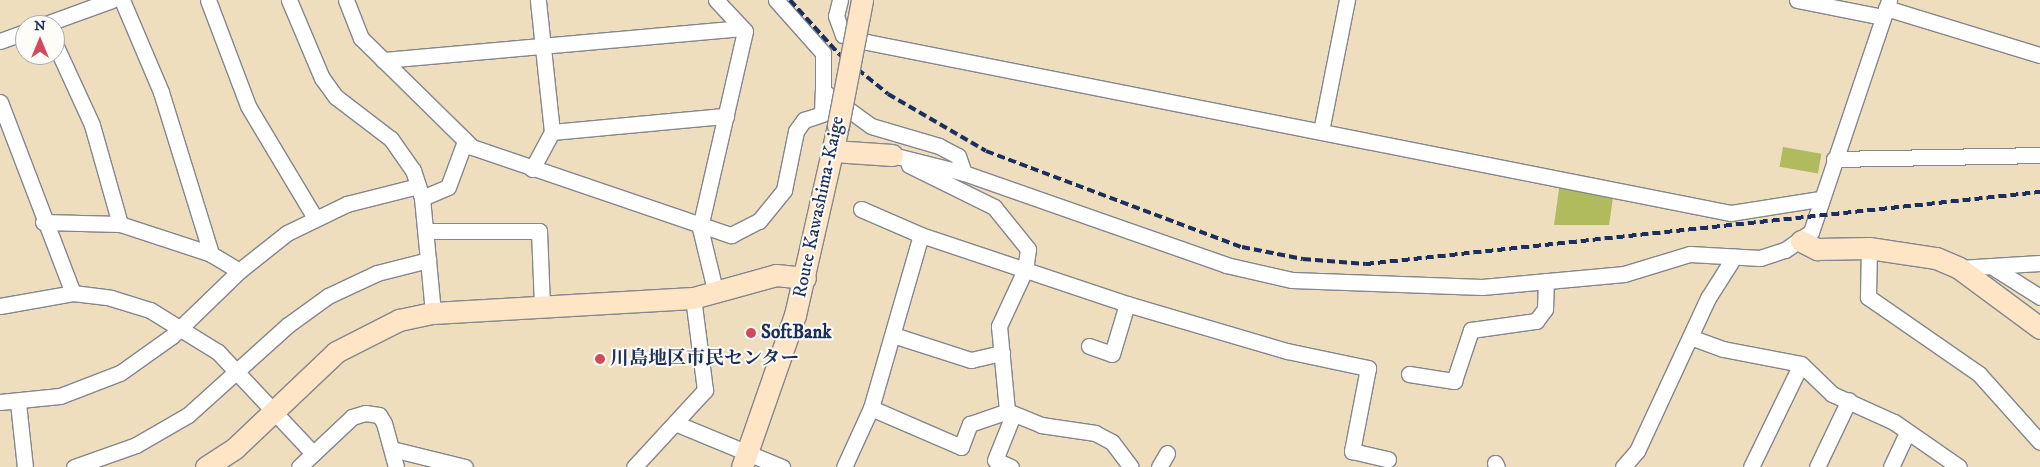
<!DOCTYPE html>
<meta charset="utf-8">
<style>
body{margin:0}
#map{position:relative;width:2040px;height:467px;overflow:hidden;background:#eedebe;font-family:"IM FELL DW Pica","Noto Serif JP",serif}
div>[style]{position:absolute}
.green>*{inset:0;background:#afbb5d;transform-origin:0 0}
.roads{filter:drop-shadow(1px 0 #84868e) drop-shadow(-1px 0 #84868e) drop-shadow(0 1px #84868e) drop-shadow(0 -1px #84868e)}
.street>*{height:15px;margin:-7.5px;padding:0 7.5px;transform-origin:7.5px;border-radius:7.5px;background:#fff}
.secondary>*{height:21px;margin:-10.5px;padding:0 10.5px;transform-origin:10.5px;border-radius:10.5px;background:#fde5c5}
.rail>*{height:4px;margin-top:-2px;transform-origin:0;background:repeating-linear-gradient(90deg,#1b2f5e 0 8px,transparent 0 12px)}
.bridges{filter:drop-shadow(1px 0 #84868e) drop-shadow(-1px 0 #84868e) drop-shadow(0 1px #84868e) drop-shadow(0 -1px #84868e)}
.secondary-bridge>*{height:21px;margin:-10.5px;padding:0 10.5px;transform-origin:10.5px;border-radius:10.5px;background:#fde5c5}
.dots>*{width:14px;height:14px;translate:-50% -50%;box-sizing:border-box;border:2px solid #fdfcf7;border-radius:50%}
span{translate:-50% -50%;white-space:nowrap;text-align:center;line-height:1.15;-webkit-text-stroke:4px #fdfcf7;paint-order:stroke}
.street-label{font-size:19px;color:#1b2f5e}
.poi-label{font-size:19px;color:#1b2f5e;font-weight:700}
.left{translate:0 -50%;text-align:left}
.north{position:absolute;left:15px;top:15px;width:50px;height:50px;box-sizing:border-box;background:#fdfcf7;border:1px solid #a3aaba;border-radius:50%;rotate:0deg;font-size:14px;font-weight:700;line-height:20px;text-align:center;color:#1b2f5e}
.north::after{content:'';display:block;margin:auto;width:18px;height:22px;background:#d1495b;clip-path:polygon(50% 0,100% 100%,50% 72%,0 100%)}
</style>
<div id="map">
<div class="green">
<div style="left:1783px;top:147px;width:39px;height:20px;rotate:10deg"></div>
<div style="clip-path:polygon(1560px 182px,1614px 191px,1609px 225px,1554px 225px)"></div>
</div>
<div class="roads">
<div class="street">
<div style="left:122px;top:0;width:100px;rotate:67deg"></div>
<div style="left:161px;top:92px;width:170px;rotate:72.8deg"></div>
<div style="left:208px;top:0;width:113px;rotate:69.3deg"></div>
<div style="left:248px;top:106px;width:131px;rotate:59.1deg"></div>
<div style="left:289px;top:0;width:85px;rotate:67.1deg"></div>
<div style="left:322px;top:78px;width:24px;rotate:54deg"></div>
<div style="left:336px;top:97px;width:69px;rotate:37.4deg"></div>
<div style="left:391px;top:139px;width:38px;rotate:55deg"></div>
<div style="left:413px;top:170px;width:29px;rotate:72deg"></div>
<div style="left:422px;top:198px;width:116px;rotate:84.5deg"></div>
<div style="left:346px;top:0;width:41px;rotate:68.5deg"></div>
<div style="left:361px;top:38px;width:156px;rotate:44.5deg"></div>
<div style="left:472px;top:147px;width:274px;rotate:18.8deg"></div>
<div style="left:731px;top:235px;width:31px;rotate:-27deg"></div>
<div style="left:759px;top:221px;width:40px;rotate:-51deg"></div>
<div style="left:784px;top:190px;width:60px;rotate:-78.5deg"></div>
<div style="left:796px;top:131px;width:14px;rotate:-54deg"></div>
<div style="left:804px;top:120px;width:19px;rotate:-18deg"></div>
<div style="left:822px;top:114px;width:23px;rotate:-88deg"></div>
<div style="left:716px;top:0;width:42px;rotate:46.9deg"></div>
<div style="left:745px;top:31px;width:202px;rotate:102.9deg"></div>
<div style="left:700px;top:228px;width:68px;rotate:76.4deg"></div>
<div style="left:776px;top:0;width:71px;rotate:48.4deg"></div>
<div style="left:823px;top:53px;width:38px;rotate:90deg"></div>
<div style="left:823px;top:91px;width:59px;rotate:36.1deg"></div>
<div style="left:871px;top:126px;width:71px;rotate:16.4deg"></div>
<div style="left:939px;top:146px;width:21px;rotate:28deg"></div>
<div style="left:958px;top:156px;width:18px;rotate:71deg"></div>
<div style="left:840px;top:0;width:16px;rotate:104deg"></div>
<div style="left:836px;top:16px;width:20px;rotate:70deg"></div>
<div style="left:843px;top:35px;width:25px;rotate:16deg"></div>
<div style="left:867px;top:42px;width:881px;rotate:11.2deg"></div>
<div style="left:1731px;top:213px;width:89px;rotate:-9deg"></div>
<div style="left:1797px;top:0;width:88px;rotate:11.2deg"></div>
<div style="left:1886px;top:8px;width:161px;rotate:17deg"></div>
<div style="left:43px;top:25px;width:73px;rotate:-19.9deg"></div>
<div style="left:0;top:41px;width:27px;rotate:-20deg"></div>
<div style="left:55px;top:44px;width:89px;rotate:65.4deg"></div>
<div style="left:92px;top:125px;width:103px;rotate:74.2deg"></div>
<div style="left:383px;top:60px;width:359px;rotate:-5.1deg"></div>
<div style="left:0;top:102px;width:204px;rotate:69.1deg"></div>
<div style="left:1321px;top:131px;width:134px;rotate:-78.8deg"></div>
<div style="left:552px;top:132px;width:175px;rotate:-5.3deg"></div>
<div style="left:892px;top:155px;width:74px;rotate:14deg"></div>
<div style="left:964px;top:173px;width:278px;rotate:19.3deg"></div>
<div style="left:1226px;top:265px;width:68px;rotate:12.8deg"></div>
<div style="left:1292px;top:280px;width:190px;rotate:2.1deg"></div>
<div style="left:1482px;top:287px;width:143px;rotate:-5.2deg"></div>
<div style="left:1624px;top:274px;width:69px;rotate:-16.9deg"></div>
<div style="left:1690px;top:254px;width:70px;rotate:3.3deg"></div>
<div style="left:1760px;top:258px;width:26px;rotate:-18deg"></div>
<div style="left:1785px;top:250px;width:32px;rotate:-35deg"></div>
<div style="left:1811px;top:232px;width:245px;rotate:-71.4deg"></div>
<div style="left:1834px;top:159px;width:206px;rotate:-1.1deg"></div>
<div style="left:909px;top:165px;width:95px;rotate:26.3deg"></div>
<div style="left:994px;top:207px;width:54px;rotate:51deg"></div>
<div style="left:1028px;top:249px;width:21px;rotate:98deg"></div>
<div style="left:1025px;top:270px;width:62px;rotate:114.9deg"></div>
<div style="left:999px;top:326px;width:85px;rotate:84.6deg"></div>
<div style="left:1007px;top:411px;width:37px;rotate:22deg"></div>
<div style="left:1041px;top:425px;width:55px;rotate:8.4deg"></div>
<div style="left:1095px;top:433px;width:19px;rotate:28deg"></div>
<div style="left:1112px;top:442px;width:31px;rotate:53deg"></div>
<div style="left:532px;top:169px;width:42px;rotate:-61.6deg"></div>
<div style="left:552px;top:132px;width:133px;rotate:-96.1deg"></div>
<div style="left:422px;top:198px;width:28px;rotate:-23deg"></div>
<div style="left:448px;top:187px;width:49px;rotate:-69.7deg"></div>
<div style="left:861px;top:209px;width:65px;rotate:23.4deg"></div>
<div style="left:921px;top:235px;width:217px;rotate:18.5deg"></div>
<div style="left:1127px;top:304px;width:167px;rotate:16.4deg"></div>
<div style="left:1287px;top:351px;width:83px;rotate:11.9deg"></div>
<div style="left:1368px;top:368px;width:85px;rotate:100.9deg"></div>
<div style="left:1352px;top:451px;width:37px;rotate:13deg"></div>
<div style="left:43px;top:222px;width:77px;rotate:1.5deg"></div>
<div style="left:120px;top:224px;width:96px;rotate:18.2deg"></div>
<div style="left:211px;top:254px;width:33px;rotate:31deg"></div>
<div style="left:426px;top:231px;width:113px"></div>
<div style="left:539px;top:231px;width:75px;rotate:87.7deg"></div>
<div style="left:1869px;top:248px;width:49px;rotate:91.2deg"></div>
<div style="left:1868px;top:297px;width:135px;rotate:34.7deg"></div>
<div style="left:1979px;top:374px;width:91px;rotate:48.1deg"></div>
<div style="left:1991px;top:266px;width:58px;rotate:32.3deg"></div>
<div style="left:1959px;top:268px;width:81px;rotate:-3.5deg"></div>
<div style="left:0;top:306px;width:74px;rotate:-10.1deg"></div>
<div style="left:73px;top:293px;width:38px;rotate:7deg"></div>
<div style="left:111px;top:298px;width:41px;rotate:17.1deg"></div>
<div style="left:150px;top:310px;width:80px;rotate:31.7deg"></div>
<div style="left:218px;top:352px;width:139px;rotate:46.8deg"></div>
<div style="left:893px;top:335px;width:82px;rotate:17.8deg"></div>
<div style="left:971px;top:360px;width:32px;rotate:-13deg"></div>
<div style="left:1690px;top:337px;width:35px;rotate:20deg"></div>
<div style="left:1723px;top:349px;width:79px;rotate:10.9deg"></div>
<div style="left:1801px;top:364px;width:43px;rotate:44.1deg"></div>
<div style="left:1832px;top:394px;width:68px;rotate:24.3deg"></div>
<div style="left:1894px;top:422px;width:79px;rotate:34.7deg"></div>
<div style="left:1089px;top:346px;width:24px;rotate:19deg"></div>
<div style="left:1112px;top:354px;width:52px;rotate:-73.3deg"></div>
<div style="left:1409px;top:374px;width:46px;rotate:8.8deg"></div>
<div style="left:1454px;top:381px;width:54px;rotate:-71.6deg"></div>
<div style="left:1471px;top:330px;width:66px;rotate:-7.9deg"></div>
<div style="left:1536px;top:321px;width:15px;rotate:-53deg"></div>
<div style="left:1545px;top:309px;width:28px;rotate:-88deg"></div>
<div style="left:0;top:402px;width:60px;rotate:-5.7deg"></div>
<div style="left:60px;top:396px;width:64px;rotate:-21deg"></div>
<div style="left:120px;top:373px;width:64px;rotate:-35.4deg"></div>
<div style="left:172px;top:336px;width:93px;rotate:-44.1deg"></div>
<div style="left:239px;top:271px;width:61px;rotate:-38.4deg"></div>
<div style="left:287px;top:233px;width:67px;rotate:-25.8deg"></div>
<div style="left:347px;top:204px;width:73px;rotate:-14.2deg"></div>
<div style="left:18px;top:403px;width:64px;rotate:83.8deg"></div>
<div style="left:871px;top:408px;width:98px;rotate:23.4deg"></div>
<div style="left:961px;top:447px;width:25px;rotate:-69deg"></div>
<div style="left:970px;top:424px;width:39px;rotate:-19deg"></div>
<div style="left:675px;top:423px;width:116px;rotate:22.4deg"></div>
<div style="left:392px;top:449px;width:75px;rotate:13.9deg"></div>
<div style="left:1495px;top:463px;width:4px;rotate:63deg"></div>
<div style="left:74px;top:467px;width:66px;rotate:-19.5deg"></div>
<div style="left:136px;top:445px;width:60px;rotate:-30deg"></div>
<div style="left:188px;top:415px;width:135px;rotate:-42deg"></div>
<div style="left:288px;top:325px;width:49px;rotate:-35.9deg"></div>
<div style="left:328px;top:296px;width:54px;rotate:-25.1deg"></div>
<div style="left:377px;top:273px;width:53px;rotate:-14.3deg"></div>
<div style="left:299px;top:467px;width:73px;rotate:-43.3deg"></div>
<div style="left:352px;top:417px;width:14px;rotate:-17deg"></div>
<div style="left:365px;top:413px;width:14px;rotate:8deg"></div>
<div style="left:379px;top:415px;width:9px;rotate:58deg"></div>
<div style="left:384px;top:423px;width:46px;rotate:74.7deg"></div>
<div style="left:634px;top:467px;width:105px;rotate:-47.3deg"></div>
<div style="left:705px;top:390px;width:93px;rotate:-97.4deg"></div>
<div style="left:844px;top:467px;width:65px;rotate:-65.4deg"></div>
<div style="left:871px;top:408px;width:180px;rotate:-73.9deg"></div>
<div style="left:1011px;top:467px;width:17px;rotate:-156deg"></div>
<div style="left:995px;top:460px;width:48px;rotate:-68.2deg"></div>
<div style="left:1159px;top:467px;width:16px;rotate:-60deg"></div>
<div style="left:1623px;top:467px;width:21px;rotate:-49deg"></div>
<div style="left:1637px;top:451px;width:169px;rotate:-65.1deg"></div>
<div style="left:1708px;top:298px;width:49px;rotate:-57.6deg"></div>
<div style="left:1751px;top:467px;width:114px;rotate:-64.1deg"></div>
<div style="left:1817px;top:467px;width:74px;rotate:-64.5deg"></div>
<div style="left:1891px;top:467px;width:38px;rotate:-65deg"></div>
</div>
<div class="secondary">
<div style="left:833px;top:151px;width:59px;rotate:3.9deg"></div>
<div style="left:1801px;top:241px;width:18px;rotate:27deg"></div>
<div style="left:1817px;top:249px;width:52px;rotate:-1.1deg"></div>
<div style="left:1869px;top:248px;width:68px;rotate:8.5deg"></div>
<div style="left:1936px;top:258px;width:25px;rotate:23deg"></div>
<div style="left:1959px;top:268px;width:101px;rotate:36.5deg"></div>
<div style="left:206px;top:467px;width:35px;rotate:-33deg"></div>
<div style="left:235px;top:448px;width:139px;rotate:-43.5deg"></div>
<div style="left:336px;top:352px;width:71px;rotate:-26.9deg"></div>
<div style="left:399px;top:320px;width:35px;rotate:-12deg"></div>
<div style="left:433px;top:313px;width:260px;rotate:-3.3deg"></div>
<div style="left:693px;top:298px;width:86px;rotate:-15.5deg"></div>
<div style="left:776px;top:275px;width:29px;rotate:6deg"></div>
<div style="left:742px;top:467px;width:161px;rotate:-70.8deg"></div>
<div style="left:795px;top:315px;width:195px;rotate:-77.2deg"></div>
</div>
</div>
<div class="rail">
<div style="left:790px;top:0;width:73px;rotate:47.8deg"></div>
<div style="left:839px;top:54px;width:63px;rotate:39.2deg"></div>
<div style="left:888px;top:94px;width:113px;rotate:30.2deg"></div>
<div style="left:986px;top:151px;width:273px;rotate:20.6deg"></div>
<div style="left:1242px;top:247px;width:62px;rotate:11.1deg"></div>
<div style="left:1303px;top:259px;width:63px;rotate:4.5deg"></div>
<div style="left:1366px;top:264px;width:678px;rotate:-6.1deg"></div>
</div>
<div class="bridges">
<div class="secondary-bridge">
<div style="left:838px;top:125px;width:127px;rotate:-79.1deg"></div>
</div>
</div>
<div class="dots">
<div style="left:751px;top:333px;background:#d1495b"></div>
<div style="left:600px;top:359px;background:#d1495b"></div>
</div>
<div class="street-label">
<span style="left:819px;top:207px;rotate:-78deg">Route Kawashima-Kaige</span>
</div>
<div class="poi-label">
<span class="left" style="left:761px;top:333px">SoftBank</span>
<span class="left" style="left:610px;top:359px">川島地区市民センター</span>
</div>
<div class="north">N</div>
</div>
